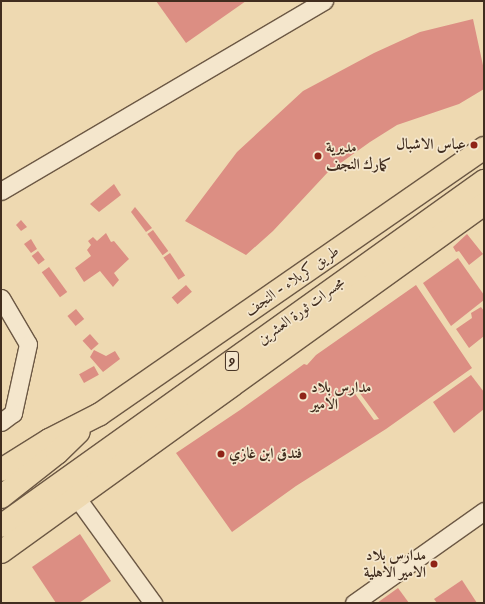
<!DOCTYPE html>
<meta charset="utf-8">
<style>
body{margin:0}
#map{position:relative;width:485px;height:604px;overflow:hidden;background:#eed9b1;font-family:"IM FELL English",Amiri,serif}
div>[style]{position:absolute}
.building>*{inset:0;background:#dc8e83;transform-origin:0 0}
.roads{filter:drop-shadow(1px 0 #6c5844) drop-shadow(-1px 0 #6c5844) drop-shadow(0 1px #6c5844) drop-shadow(0 -1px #6c5844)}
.minor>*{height:17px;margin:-8.5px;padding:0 8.5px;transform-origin:8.5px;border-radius:8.5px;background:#f4e6cc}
.highway>*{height:22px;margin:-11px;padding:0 11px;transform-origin:11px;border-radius:11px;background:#eed9b1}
.dots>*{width:11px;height:11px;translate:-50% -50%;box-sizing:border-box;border:2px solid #f4e6cc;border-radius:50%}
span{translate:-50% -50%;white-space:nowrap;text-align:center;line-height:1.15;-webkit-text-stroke:3.5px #f4e6cc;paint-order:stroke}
.shield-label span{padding:1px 3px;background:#f4e6cc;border:1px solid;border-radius:3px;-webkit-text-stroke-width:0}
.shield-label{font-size:14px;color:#412d1f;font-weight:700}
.poi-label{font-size:15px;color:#412d1f;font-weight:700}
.right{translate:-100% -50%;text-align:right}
.left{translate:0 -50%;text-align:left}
.street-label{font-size:15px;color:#412d1f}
.frame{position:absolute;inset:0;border:2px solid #412d1f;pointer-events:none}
</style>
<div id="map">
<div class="building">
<div style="clip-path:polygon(156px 1px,246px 1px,186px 43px)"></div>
<div style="clip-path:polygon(473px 19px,484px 70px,484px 89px,459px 104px,397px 125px,370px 142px,328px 172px,273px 231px,246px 255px,185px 221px,237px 152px,303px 91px,374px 53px,420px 32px)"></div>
<div style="clip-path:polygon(114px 184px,121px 195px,99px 212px,90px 204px)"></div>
<div style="clip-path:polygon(135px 207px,152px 228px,146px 232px,131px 212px)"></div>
<div style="clip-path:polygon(21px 220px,27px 227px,21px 231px,16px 225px)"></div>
<div style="left:153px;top:230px;width:26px;height:7px;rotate:54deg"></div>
<div style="clip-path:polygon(106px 233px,111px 242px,114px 241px,129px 259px,114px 273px,119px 280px,113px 287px,100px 271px,84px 282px,75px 268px,91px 256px,87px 250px,91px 245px,88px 241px,93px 237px,97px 241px)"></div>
<div style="clip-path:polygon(467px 234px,483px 254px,469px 265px,459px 251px,456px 252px,453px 247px)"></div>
<div style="clip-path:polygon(31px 239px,37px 249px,31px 253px,24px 244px)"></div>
<div style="left:38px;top:251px;width:11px;height:8px;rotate:52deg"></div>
<div style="left:170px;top:253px;width:27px;height:8px;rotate:56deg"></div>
<div style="clip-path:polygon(458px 258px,484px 295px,484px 300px,451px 326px,423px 283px)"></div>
<div style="left:49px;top:267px;width:31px;height:9px;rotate:54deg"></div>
<div style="left:186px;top:285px;width:9px;height:19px;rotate:49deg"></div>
<div style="clip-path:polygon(evenodd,416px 285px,472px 368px,386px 429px,296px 486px,232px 532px,176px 453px,240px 410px,304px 364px,307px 365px,316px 355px,416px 285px,356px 388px,379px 419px,374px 420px,353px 391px,356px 388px)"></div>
<div style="clip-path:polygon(481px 307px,484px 311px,484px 336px,469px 348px,456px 329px,472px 318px,471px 313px)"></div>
<div style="left:76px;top:309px;width:13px;height:11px;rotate:51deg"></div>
<div style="left:90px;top:334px;width:13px;height:10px;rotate:48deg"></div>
<div style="clip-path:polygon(94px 350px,106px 356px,115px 351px,120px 359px,103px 372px,90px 357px)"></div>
<div style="left:94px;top:366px;width:10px;height:17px;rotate:61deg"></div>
<div style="clip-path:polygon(471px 375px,484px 392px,484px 409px,454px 433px,433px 402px)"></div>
<div style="clip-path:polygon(80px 534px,111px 581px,79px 603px,56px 603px,32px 567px)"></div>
<div style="clip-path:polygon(462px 580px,477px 603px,437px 603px,434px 599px)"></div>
<div style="clip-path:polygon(398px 588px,409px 603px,377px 603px)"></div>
</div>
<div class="roads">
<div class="minor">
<div style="left:1px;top:191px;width:375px;rotate:-30.5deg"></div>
<div style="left:1px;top:298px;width:53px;rotate:59.6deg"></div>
<div style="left:28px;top:344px;width:71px;rotate:102.3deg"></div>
<div style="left:13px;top:413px;width:15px;rotate:143deg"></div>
<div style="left:77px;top:498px;width:130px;rotate:54.1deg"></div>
<div style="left:354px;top:603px;width:159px;rotate:-35.3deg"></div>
</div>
<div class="highway">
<div style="left:1px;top:470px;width:57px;rotate:-32deg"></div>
<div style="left:49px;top:440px;width:57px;rotate:-27deg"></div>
<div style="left:100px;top:414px;width:467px;rotate:-34.7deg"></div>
<div style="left:1px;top:497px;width:71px;rotate:-38.2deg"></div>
<div style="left:57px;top:453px;width:30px;rotate:-44deg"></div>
<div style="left:1px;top:526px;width:594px;rotate:-35.54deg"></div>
<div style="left:1px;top:552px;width:595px;rotate:-35.77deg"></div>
</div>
</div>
<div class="dots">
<div style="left:474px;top:145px;background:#8f2418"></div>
<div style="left:318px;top:156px;background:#8f2418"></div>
<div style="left:303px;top:396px;background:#8f2418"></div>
<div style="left:221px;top:454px;background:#8f2418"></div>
<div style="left:434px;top:564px;background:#8f2418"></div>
</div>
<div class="shield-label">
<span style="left:232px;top:361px">9</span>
</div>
<div class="poi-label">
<span class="right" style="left:466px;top:145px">عباس الاشبال</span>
<span class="left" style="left:326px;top:156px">مديرية<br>كمارك النجف</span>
<span class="left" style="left:311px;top:396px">مدارس بلاد<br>الامير</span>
<span class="left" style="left:229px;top:454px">فندق ابن غازي</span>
<span class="right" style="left:426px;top:564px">مدارس بلاد<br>الامير الاهلية</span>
</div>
<div class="street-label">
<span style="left:292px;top:281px;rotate:-35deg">طريق کربلاء - النجف</span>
<span style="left:301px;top:311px;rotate:-36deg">مجسرات ثورة العشرين</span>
</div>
<div class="frame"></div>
</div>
